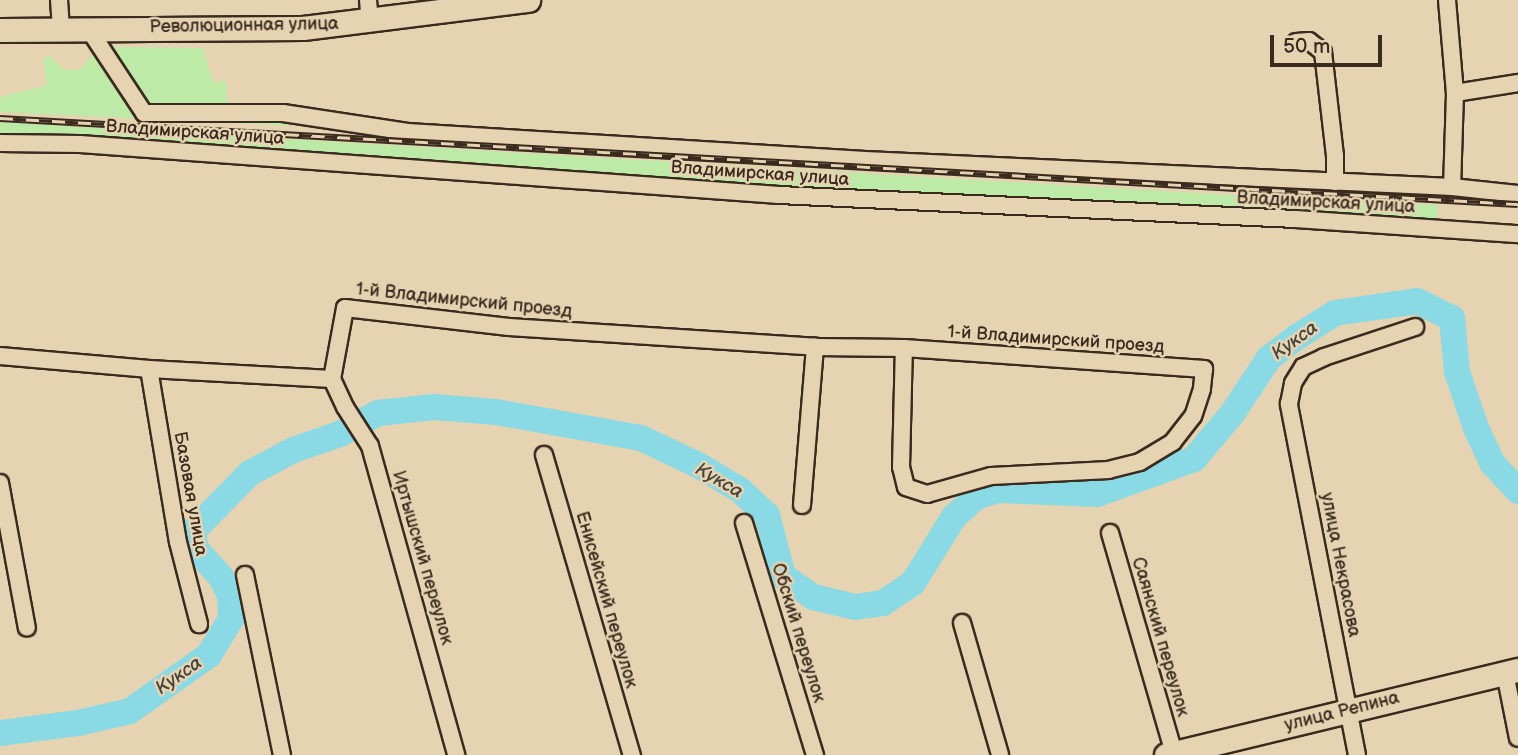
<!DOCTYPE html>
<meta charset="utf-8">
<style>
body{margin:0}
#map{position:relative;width:1518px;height:755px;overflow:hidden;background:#e5d3b1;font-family:"Balsamiq Sans",sans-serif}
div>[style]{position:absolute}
.green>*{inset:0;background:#bdeaa7}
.river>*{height:26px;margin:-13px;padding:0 13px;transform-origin:13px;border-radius:13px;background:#89dae5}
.roads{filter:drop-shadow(2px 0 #3b2a1e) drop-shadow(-2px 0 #3b2a1e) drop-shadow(0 2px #3b2a1e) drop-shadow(0 -2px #3b2a1e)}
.street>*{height:16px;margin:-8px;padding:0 8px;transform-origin:8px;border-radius:8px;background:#e5d3b1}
.secondary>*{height:23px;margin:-11.5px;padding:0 11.5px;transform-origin:11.5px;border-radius:11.5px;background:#e5d3b1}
.rail>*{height:7px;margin-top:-3.5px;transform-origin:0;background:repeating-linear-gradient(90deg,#e5d3b1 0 13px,#3b2a1e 0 26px);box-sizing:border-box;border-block:2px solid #3b2a1e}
span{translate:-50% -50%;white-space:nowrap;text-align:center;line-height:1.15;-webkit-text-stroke:5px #e5d3b1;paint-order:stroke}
.street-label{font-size:18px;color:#3b2a1e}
.water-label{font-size:19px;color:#47443c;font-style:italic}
.scale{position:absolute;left:1270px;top:35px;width:112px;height:32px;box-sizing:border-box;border:4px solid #3b2a1e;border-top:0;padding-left:9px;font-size:21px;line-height:24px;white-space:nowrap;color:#3b2a1e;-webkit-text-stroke:5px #e5d3b1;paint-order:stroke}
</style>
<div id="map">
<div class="green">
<div style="clip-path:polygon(114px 47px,203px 48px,213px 82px,226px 81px,228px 104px,290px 106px,144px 110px,110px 54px)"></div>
<div style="clip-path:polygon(95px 52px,140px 115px,291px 120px,291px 126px,0 112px,0 97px,47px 85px,43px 58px,50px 56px,64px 70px,79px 70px)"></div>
<div style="clip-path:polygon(0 122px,1314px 200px,1438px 205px,1437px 225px,809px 192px,0 136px)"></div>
</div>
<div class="river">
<div style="left:0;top:733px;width:79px;rotate:-7.3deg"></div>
<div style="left:78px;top:723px;width:53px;rotate:-13deg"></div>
<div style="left:130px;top:711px;width:97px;rotate:-35.3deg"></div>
<div style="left:209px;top:655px;width:42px;rotate:-58.6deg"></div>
<div style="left:231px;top:619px;width:23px;rotate:-92deg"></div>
<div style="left:230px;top:596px;width:21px;rotate:-115deg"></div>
<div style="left:221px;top:577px;width:39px;rotate:-132deg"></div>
<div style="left:195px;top:548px;width:18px;rotate:-93deg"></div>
<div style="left:194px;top:530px;width:80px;rotate:-45.5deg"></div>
<div style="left:250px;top:473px;width:49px;rotate:-28.1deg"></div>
<div style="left:293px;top:450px;width:50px;rotate:-18.8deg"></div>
<div style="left:340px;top:434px;width:43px;rotate:-28.9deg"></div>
<div style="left:378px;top:413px;width:56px;rotate:-6.1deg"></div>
<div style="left:434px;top:407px;width:62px;rotate:4.6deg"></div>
<div style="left:496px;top:412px;width:147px;rotate:10.2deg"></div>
<div style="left:641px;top:438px;width:63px;rotate:25.3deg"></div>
<div style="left:698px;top:465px;width:49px;rotate:30.8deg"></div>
<div style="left:740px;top:490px;width:37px;rotate:43deg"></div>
<div style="left:767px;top:515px;width:63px;rotate:75.3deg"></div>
<div style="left:783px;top:576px;width:37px;rotate:35deg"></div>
<div style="left:813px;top:597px;width:43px;rotate:13.4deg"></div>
<div style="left:855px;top:607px;width:28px;rotate:-8deg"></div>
<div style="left:883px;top:603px;width:36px;rotate:-34deg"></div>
<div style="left:913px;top:583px;width:78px;rotate:-58.2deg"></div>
<div style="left:954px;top:517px;width:30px;rotate:-42deg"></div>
<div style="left:976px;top:497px;width:23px;rotate:-18deg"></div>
<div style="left:998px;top:490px;width:99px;rotate:2.3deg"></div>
<div style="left:1097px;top:494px;width:103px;rotate:-19.8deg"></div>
<div style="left:1194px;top:459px;width:59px;rotate:-49.8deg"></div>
<div style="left:1232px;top:414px;width:67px;rotate:-56.5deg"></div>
<div style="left:1269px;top:358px;width:35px;rotate:-37deg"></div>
<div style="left:1297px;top:337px;width:45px;rotate:-32.3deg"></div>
<div style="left:1335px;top:313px;width:83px;rotate:-8.3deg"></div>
<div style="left:1417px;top:301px;width:39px;rotate:26deg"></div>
<div style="left:1452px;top:318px;width:54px;rotate:84.7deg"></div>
<div style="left:1457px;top:372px;width:59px;rotate:71.3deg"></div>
<div style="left:1476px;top:428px;width:40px;rotate:65deg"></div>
<div style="left:1493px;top:464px;width:37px;rotate:47deg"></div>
</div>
<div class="roads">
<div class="street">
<div style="left:59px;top:0;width:28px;rotate:86deg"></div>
<div style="left:368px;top:0;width:21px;rotate:85deg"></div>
<div style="left:1447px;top:0;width:93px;rotate:85.1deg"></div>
<div style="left:1455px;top:93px;width:94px;rotate:91.8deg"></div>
<div style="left:88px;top:28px;width:102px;rotate:56.6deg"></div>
<div style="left:144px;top:113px;width:139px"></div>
<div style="left:283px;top:113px;width:126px;rotate:8.6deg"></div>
<div style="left:408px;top:132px;width:458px;rotate:3.5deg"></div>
<div style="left:865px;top:160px;width:588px;rotate:2.63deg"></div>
<div style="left:1452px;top:187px;width:66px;rotate:6.1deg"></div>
<div style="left:1296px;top:42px;width:13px;rotate:-4deg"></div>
<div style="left:1309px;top:41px;width:18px;rotate:38deg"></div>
<div style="left:1323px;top:52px;width:105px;rotate:83.4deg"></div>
<div style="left:1335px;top:156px;width:26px;rotate:90deg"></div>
<div style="left:1455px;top:93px;width:64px;rotate:-9deg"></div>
<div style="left:0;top:143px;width:80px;rotate:0.7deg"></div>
<div style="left:80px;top:144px;width:701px;rotate:4.17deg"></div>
<div style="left:779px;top:195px;width:518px;rotate:2.66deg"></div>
<div style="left:1296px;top:219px;width:223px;rotate:3.9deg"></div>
<div style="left:0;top:356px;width:150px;rotate:5deg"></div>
<div style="left:149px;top:369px;width:183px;rotate:3.1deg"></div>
<div style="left:149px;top:369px;width:175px;rotate:80.5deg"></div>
<div style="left:178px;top:542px;width:85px;rotate:75.6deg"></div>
<div style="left:332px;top:379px;width:72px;rotate:-79.6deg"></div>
<div style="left:345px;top:308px;width:165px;rotate:6.6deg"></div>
<div style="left:509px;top:327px;width:307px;rotate:3.7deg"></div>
<div style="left:815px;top:347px;width:89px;rotate:0.6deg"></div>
<div style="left:904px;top:348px;width:301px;rotate:4deg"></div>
<div style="left:1204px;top:369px;width:20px;rotate:96deg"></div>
<div style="left:1202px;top:389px;width:28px;rotate:108deg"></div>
<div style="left:1193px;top:416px;width:33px;rotate:128deg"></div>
<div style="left:1173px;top:442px;width:39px;rotate:149deg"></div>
<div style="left:1140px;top:462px;width:32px;rotate:166deg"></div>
<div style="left:1109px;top:470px;width:118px;rotate:177.1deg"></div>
<div style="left:991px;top:476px;width:66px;rotate:164.3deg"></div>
<div style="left:927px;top:494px;width:22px;rotate:-162deg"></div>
<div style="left:906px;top:487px;width:21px;rotate:-104deg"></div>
<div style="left:901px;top:467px;width:119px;rotate:-88.6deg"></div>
<div style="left:332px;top:379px;width:31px;rotate:65deg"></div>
<div style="left:345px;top:407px;width:46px;rotate:57.3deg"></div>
<div style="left:370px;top:446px;width:321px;rotate:74.4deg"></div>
<div style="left:544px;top:455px;width:313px;rotate:73.7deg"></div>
<div style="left:0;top:483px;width:147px;rotate:79.5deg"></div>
<div style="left:802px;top:505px;width:159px;rotate:-85.3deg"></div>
<div style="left:744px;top:523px;width:243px;rotate:73deg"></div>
<div style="left:1110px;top:533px;width:229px;rotate:73.8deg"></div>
<div style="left:245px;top:575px;width:184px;rotate:78.4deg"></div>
<div style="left:962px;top:623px;width:137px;rotate:73.9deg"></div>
<div style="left:1505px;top:673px;width:66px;rotate:78.7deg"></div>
<div style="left:1357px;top:755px;width:358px;rotate:-101deg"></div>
<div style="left:1289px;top:404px;width:21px;rotate:-79deg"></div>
<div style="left:1293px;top:383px;width:19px;rotate:-58deg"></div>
<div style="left:1303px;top:367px;width:23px;rotate:-25deg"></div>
<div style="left:1324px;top:357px;width:96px;rotate:-18.2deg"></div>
</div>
<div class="secondary">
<div style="left:0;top:30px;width:303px;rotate:-0.4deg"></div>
<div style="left:303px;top:28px;width:227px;rotate:-7.1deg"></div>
<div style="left:1166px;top:755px;width:362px;rotate:-13.6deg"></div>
</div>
</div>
<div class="rail">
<div style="left:0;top:118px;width:1520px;rotate:3.24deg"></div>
</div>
<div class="street-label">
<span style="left:244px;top:26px;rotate:-1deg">Революционная улица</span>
<span style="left:195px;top:133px;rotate:4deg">Владимирская улица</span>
<span style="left:760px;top:174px;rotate:4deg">Владимирская улица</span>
<span style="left:1326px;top:203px;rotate:3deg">Владимирская улица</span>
<span style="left:464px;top:301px;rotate:6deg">1-й Владимирский проезд</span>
<span style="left:1056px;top:340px;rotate:4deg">1-й Владимирский проезд</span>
<span style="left:190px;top:494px;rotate:80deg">Базовая улица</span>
<span style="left:422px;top:558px;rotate:74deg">Иртышский переулок</span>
<span style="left:1340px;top:565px;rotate:79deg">улица Некрасова</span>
<span style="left:606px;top:600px;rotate:74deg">Енисейский переулок</span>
<span style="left:798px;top:633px;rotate:73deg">Обский переулок</span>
<span style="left:1160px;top:637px;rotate:74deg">Саянский переулок</span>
<span style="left:1342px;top:712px;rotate:-14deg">улица Репина</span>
</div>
<div class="water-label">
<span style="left:1295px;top:341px;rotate:-36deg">Кукса</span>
<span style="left:719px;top:481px;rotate:30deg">Кукса</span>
<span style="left:179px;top:676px;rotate:-35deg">Кукса</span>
</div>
<div class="scale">50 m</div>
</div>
